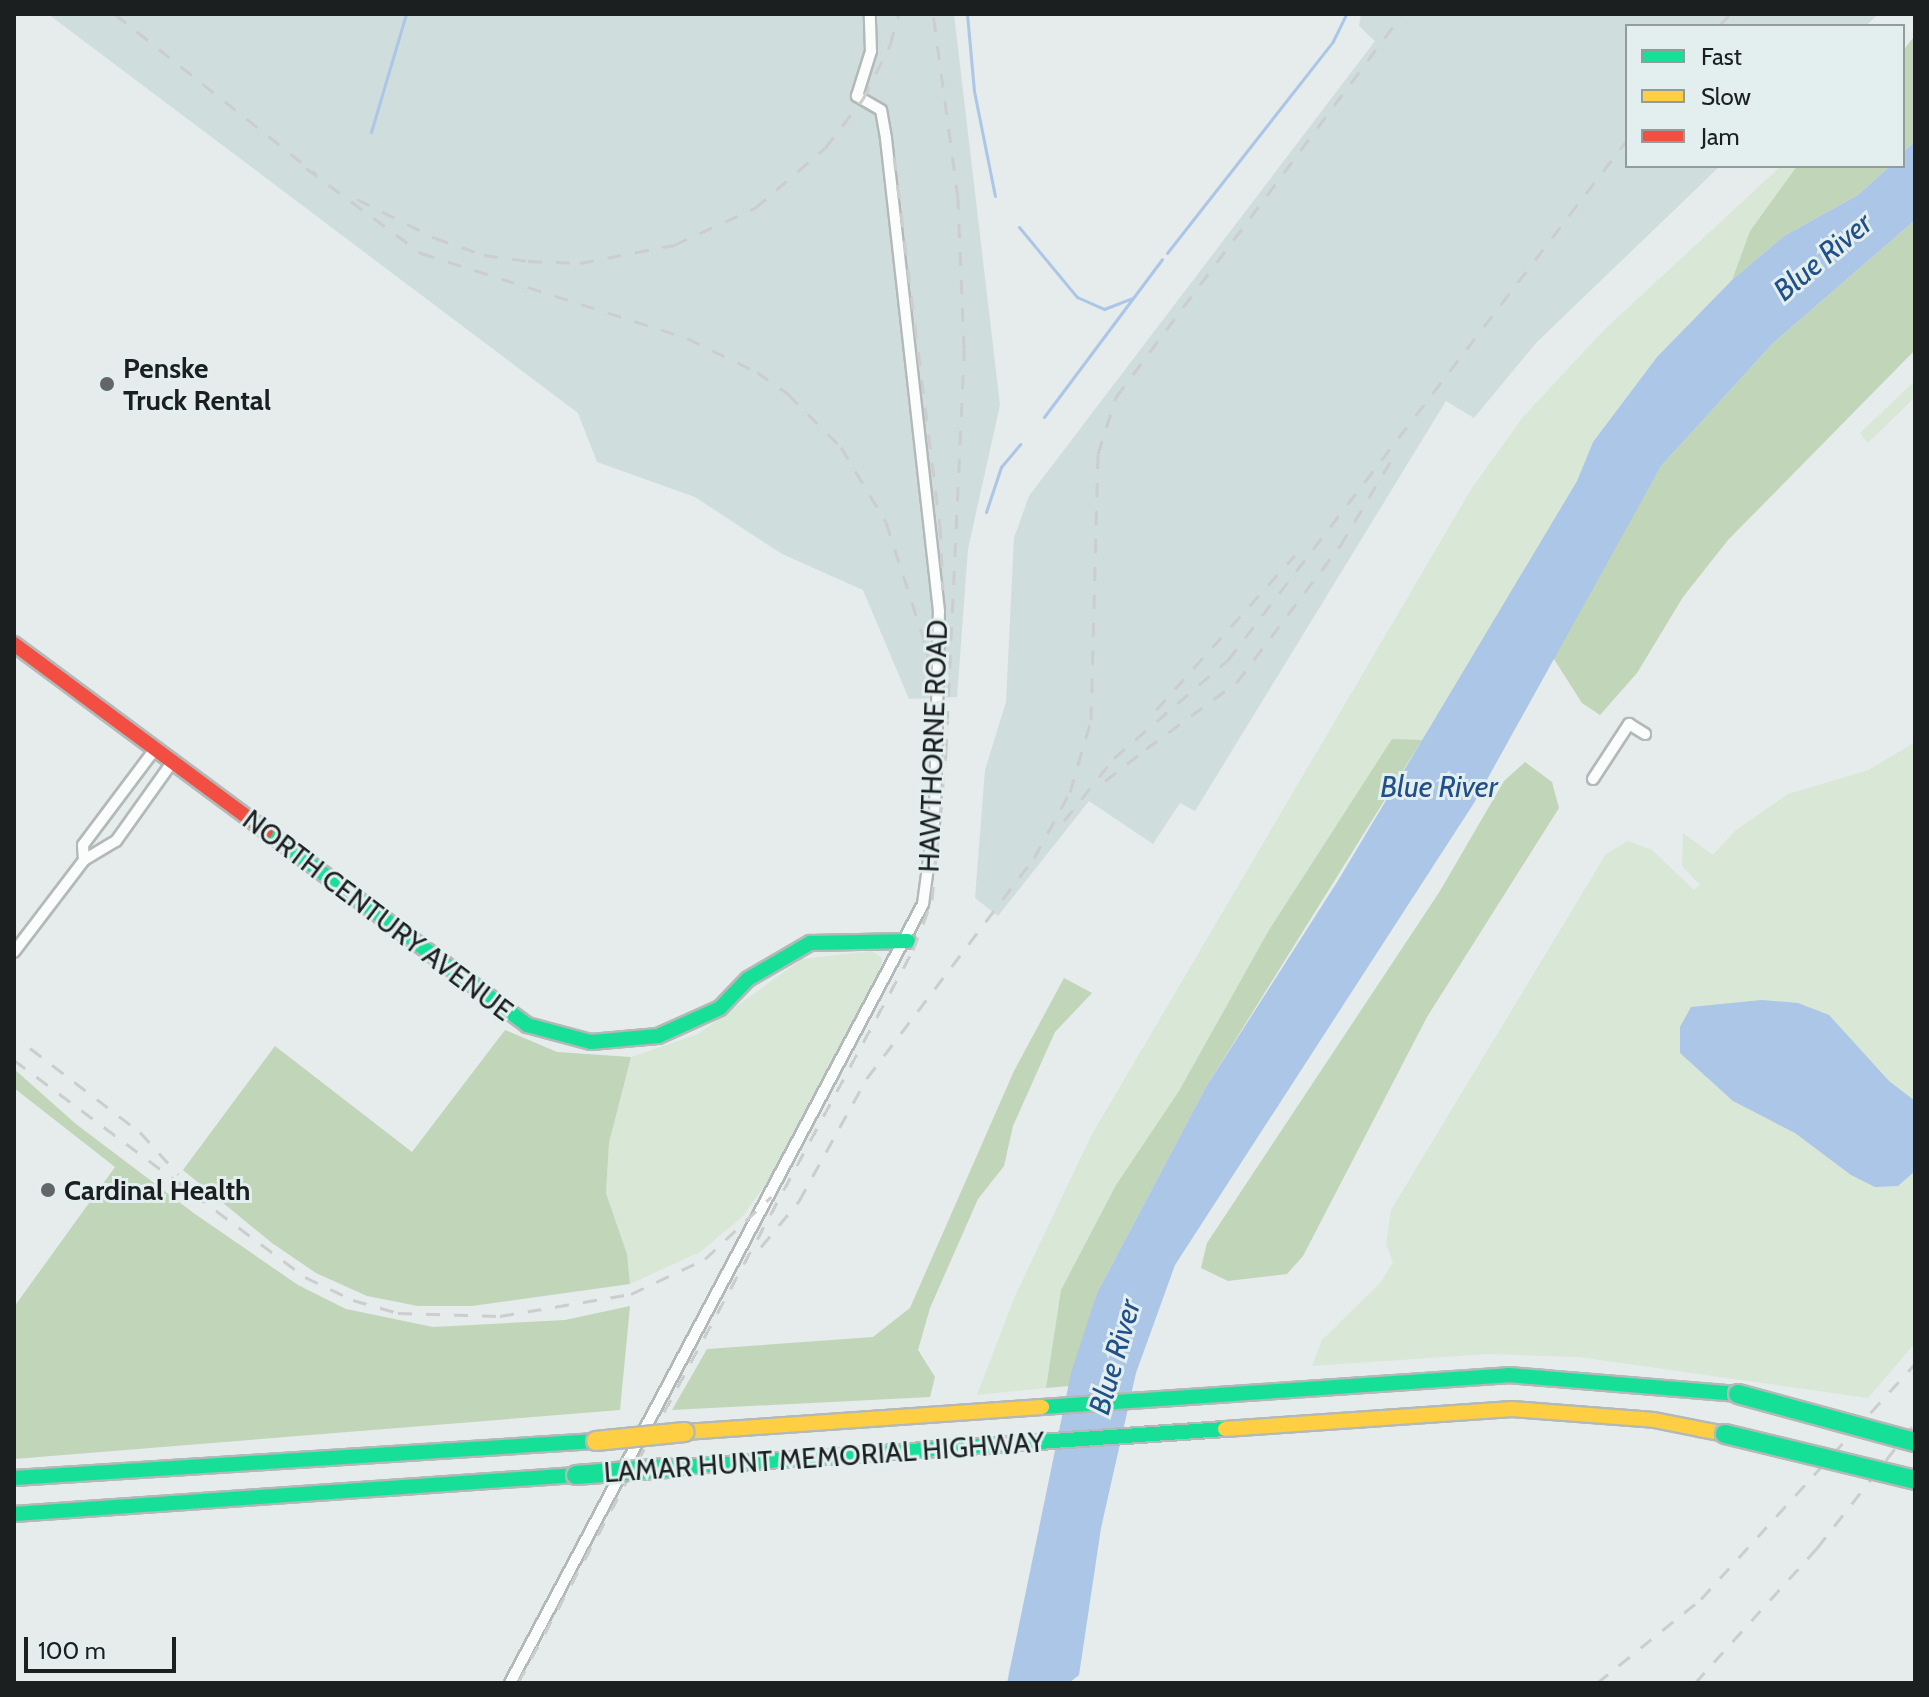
<!DOCTYPE html>
<style>
body{margin:0}
#map{position:relative;width:1929px;height:1697px;overflow:hidden;background:#e6ebeb;font-family:Cabin,sans-serif}
div>[style]{position:absolute}
.built>*{inset:0;background:#d0dddd}
.green>*{inset:0;background:#d9e7d6}
.forest>*{inset:0;background:#c1d5b9}
.water>*{inset:0;background:#abc6e7}
.stream>*{height:3px;margin:-1.5px;padding:0 1.5px;transform-origin:1.5px;border-radius:1.5px;background:#abc6e7}
.roads{filter:drop-shadow(2px 0 #b3b8b8) drop-shadow(-2px 0 #b3b8b8) drop-shadow(0 2px #b3b8b8) drop-shadow(0 -2px #b3b8b8)}
.street>*{height:10px;margin:-5px;padding:0 5px;transform-origin:5px;border-radius:5px;background:#fbfcfc}
.fast>*{height:14px;margin:-7px;padding:0 7px;transform-origin:7px;border-radius:7px;background:#16e098}
.slow>*{height:14px;margin:-7px;padding:0 7px;transform-origin:7px;border-radius:7px;background:#ffcf43}
.jam>*{height:14px;margin:-7px;padding:0 7px;transform-origin:7px;border-radius:7px;background:#f24e42}
.rail>*{height:3px;margin-top:-1.5px;transform-origin:0;background:repeating-linear-gradient(90deg,#cccdcd 0 14px,transparent 0 28px)}
.bridges{filter:drop-shadow(2px 0 #b3b8b8) drop-shadow(-2px 0 #b3b8b8) drop-shadow(0 2px #b3b8b8) drop-shadow(0 -2px #b3b8b8)}
.fast-bridge>*{height:18px;margin:-9px;padding:0 9px;transform-origin:9px;border-radius:9px;background:#16e098}
.slow-bridge>*{height:18px;margin:-9px;padding:0 9px;transform-origin:9px;border-radius:9px;background:#ffcf43}
.dots>*{width:22px;height:22px;translate:-50% -50%;box-sizing:border-box;border:4px solid #e3eeee;border-radius:50%}
span{translate:-50% -50%;white-space:nowrap;text-align:center;line-height:1.15;-webkit-text-stroke:6px #e3eeee;paint-order:stroke}
.poi-label{font-size:28px;color:#1b1f1f;font-weight:700}
.left{translate:0 -50%;text-align:left}
.street-label{font-size:28px;color:#1b1f1f}
.water-label{font-size:30px;color:#215089;font-style:italic}
.frame{position:absolute;inset:0;border:16px solid #1b1f1f;pointer-events:none}
.legend{position:absolute;left:1625px;top:24px;width:280px;height:144px;box-sizing:border-box;background:#e3eeee;border:2px solid #939b9b;margin:0;padding:10px 14px;list-style:none;font-size:24px;color:#1b1f1f}
.legend li{display:flex;align-items:center;gap:16px;height:40px}
.legend b{width:40px;border:2px solid #939b9b}
.scale{position:absolute;left:24px;top:1637px;width:152px;height:36px;box-sizing:border-box;border:4px solid #1b1f1f;border-top:0;padding-left:10px;font-size:24px;line-height:28px;white-space:nowrap;color:#1b1f1f;-webkit-text-stroke:6px #e3eeee;paint-order:stroke}
</style>
<div id="map">
<div class="built">
<div style="clip-path:polygon(48px 14px,954px 14px,1000px 405px,968px 549px,957px 697px,909px 699px,863px 590px,782px 554px,695px 497px,597px 462px,578px 413px)"></div>
<div style="clip-path:polygon(1361px 14px,1878px 14px,1866px 26px,1627px 26px,1627px 166px,1720px 166px,1536px 343px,1474px 418px,1446px 401px,1195px 811px,1180px 803px,1153px 844px,1089px 801px,998px 916px,975px 898px,985px 770px,1006px 702px,1014px 538px,1029px 496px,1375px 41px,1359px 26px)"></div>
</div>
<div class="green">
<div style="clip-path:polygon(1781px 166px,1797px 166px,1750px 231px,1732px 280px,1657px 357px,1593px 442px,1577px 481px,1422px 740px,1392px 740px,1179px 1091px,1116px 1185px,1061px 1290px,1046px 1388px,977px 1395px,1015px 1296px,1091px 1136px,1472px 488px,1523px 417px,1604px 330px)"></div>
<div style="clip-path:polygon(1915px 381px,1915px 397px,1868px 443px,1860px 433px)"></div>
<div style="clip-path:polygon(1915px 742px,1915px 1343px,1868px 1398px,1579px 1357px,1487px 1354px,1312px 1366px,1322px 1340px,1380px 1283px,1393px 1262px,1386px 1244px,1391px 1210px,1606px 854px,1628px 841px,1652px 850px,1694px 890px,1700px 885px,1682px 866px,1683px 833px,1713px 855px,1735px 831px,1788px 794px,1869px 770px)"></div>
<div style="clip-path:polygon(872px 951px,882px 958px,881px 971px,768px 1181px,742px 1217px,700px 1252px,630px 1284px,627px 1254px,606px 1193px,609px 1143px,631px 1057px,698px 1034px,802px 959px)"></div>
</div>
<div class="forest">
<div style="clip-path:polygon(1915px 35px,1915px 142px,1903px 152px,1903px 51px)"></div>
<div style="clip-path:polygon(1797px 166px,1890px 166px,1858px 195px,1784px 236px,1732px 280px,1750px 231px)"></div>
<div style="clip-path:polygon(1915px 220px,1915px 350px,1728px 540px,1683px 597px,1637px 673px,1600px 715px,1582px 703px,1552px 656px,1661px 466px,1773px 343px)"></div>
<div style="clip-path:polygon(1392px 739px,1422px 740px,1206px 1087px,1097px 1293px,1069px 1386px,1046px 1388px,1061px 1290px,1116px 1185px,1179px 1091px,1269px 930px)"></div>
<div style="clip-path:polygon(1525px 762px,1552px 782px,1559px 808px,1427px 1017px,1303px 1256px,1287px 1274px,1228px 1281px,1201px 1268px,1207px 1243px,1440px 891px,1504px 781px)"></div>
<div style="clip-path:polygon(1064px 978px,1092px 993px,1055px 1032px,1013px 1126px,1004px 1166px,978px 1199px,930px 1308px,918px 1350px,935px 1377px,930px 1397px,672px 1410px,707px 1349px,873px 1337px,910px 1308px,1014px 1071px)"></div>
<div style="clip-path:polygon(505px 1030px,557px 1052px,631px 1057px,609px 1143px,606px 1193px,627px 1254px,630px 1284px,472px 1306px,418px 1306px,367px 1296px,316px 1273px,272px 1243px,183px 1170px,275px 1046px,412px 1152px)"></div>
<div style="clip-path:polygon(14px 1069px,76px 1124px,195px 1214px,298px 1285px,346px 1309px,433px 1327px,565px 1320px,630px 1306px,620px 1410px,14px 1459px,14px 1307px,115px 1167px,14px 1088px)"></div>
</div>
<div class="water">
<div style="clip-path:polygon(1915px 142px,1915px 220px,1773px 343px,1661px 466px,1474px 803px,1175px 1265px,1136px 1373px,1101px 1528px,1079px 1675px,1069px 1683px,1007px 1683px,1071px 1373px,1097px 1293px,1206px 1087px,1339px 879px,1577px 481px,1593px 442px,1657px 357px,1732px 280px,1784px 236px,1858px 195px,1890px 166px,1903px 166px,1903px 152px)"></div>
<div style="clip-path:polygon(1762px 1000px,1798px 1003px,1829px 1015px,1889px 1081px,1915px 1101px,1915px 1171px,1898px 1186px,1875px 1187px,1851px 1175px,1795px 1133px,1733px 1101px,1680px 1053px,1680px 1027px,1691px 1007px)"></div>
</div>
<div class="stream">
<div style="left:967px;top:14px;width:77px;rotate:84.8deg"></div>
<div style="left:974px;top:91px;width:107px;rotate:78.7deg"></div>
<div style="left:371px;top:132px;width:123px;rotate:-73.5deg"></div>
<div style="left:1019px;top:227px;width:91px;rotate:50.4deg"></div>
<div style="left:1077px;top:297px;width:30px;rotate:24deg"></div>
<div style="left:1104px;top:309px;width:31px;rotate:-21deg"></div>
<div style="left:1167px;top:253px;width:269px;rotate:-51.9deg"></div>
<div style="left:1333px;top:41px;width:30px;rotate:-64deg"></div>
<div style="left:1044px;top:417px;width:197px;rotate:-53.2deg"></div>
<div style="left:986px;top:512px;width:47px;rotate:-71.6deg"></div>
<div style="left:1001px;top:467px;width:30px;rotate:-50deg"></div>
</div>
<div class="roads">
<div class="street">
<div style="left:1593px;top:779px;width:66px;rotate:-56.8deg"></div>
<div style="left:1629px;top:724px;width:19px;rotate:32deg"></div>
<div style="left:84px;top:860px;width:15px;rotate:-94deg"></div>
<div style="left:83px;top:845px;width:120px;rotate:-53.1deg"></div>
<div style="left:14px;top:952px;width:116px;rotate:-52.7deg"></div>
<div style="left:84px;top:860px;width:37px;rotate:-31deg"></div>
<div style="left:116px;top:841px;width:98px;rotate:-54.5deg"></div>
<div style="left:510px;top:1683px;width:882px;rotate:-62.07deg"></div>
<div style="left:923px;top:904px;width:90px;rotate:-82.3deg"></div>
<div style="left:935px;top:815px;width:204px;rotate:-88.9deg"></div>
<div style="left:939px;top:611px;width:476px;rotate:-96.4deg"></div>
<div style="left:886px;top:138px;width:28px;rotate:-100deg"></div>
<div style="left:881px;top:110px;width:28px;rotate:-150deg"></div>
<div style="left:857px;top:96px;width:47px;rotate:-72.7deg"></div>
<div style="left:871px;top:51px;width:37px;rotate:-92deg"></div>
</div>
<div class="fast">
<div style="left:266px;top:831px;width:325px;rotate:36.6deg"></div>
<div style="left:527px;top:1025px;width:66px;rotate:14.9deg"></div>
<div style="left:591px;top:1042px;width:67px;rotate:-5.1deg"></div>
<div style="left:658px;top:1036px;width:68px;rotate:-24.3deg"></div>
<div style="left:720px;top:1008px;width:40px;rotate:-46deg"></div>
<div style="left:748px;top:979px;width:72px;rotate:-30.1deg"></div>
<div style="left:810px;top:943px;width:98px;rotate:-1.2deg"></div>
<div style="left:1042px;top:1407px;width:467px;rotate:-3.9deg"></div>
<div style="left:1508px;top:1375px;width:231px;rotate:4.7deg"></div>
<div style="left:667px;top:1468px;width:559px;rotate:-4deg"></div>
<div style="left:14px;top:1478px;width:583px;rotate:-3.64deg"></div>
<div style="left:14px;top:1514px;width:563px;rotate:-3.97deg"></div>
</div>
<div class="slow">
<div style="left:1225px;top:1429px;width:288px;rotate:-4deg"></div>
<div style="left:1512px;top:1409px;width:142px;rotate:4.4deg"></div>
<div style="left:1654px;top:1420px;width:72px;rotate:11.2deg"></div>
<div style="left:685px;top:1432px;width:358px;rotate:-4deg"></div>
</div>
<div class="jam">
<div style="left:14px;top:644px;width:314px;rotate:36.6deg"></div>
</div>
</div>
<div class="rail">
<div style="left:115px;top:14px;width:257px;rotate:38.5deg"></div>
<div style="left:1719px;top:26px;width:16px;rotate:-47deg"></div>
<div style="left:894px;top:157px;width:371px;rotate:82.9deg"></div>
<div style="left:940px;top:525px;width:65px;rotate:87.4deg"></div>
<div style="left:306px;top:168px;width:143px;rotate:36.5deg"></div>
<div style="left:421px;top:253px;width:279px;rotate:17.7deg"></div>
<div style="left:687px;top:338px;width:78px;rotate:25.9deg"></div>
<div style="left:757px;top:372px;width:38px;rotate:35deg"></div>
<div style="left:788px;top:394px;width:75px;rotate:45deg"></div>
<div style="left:841px;top:447px;width:87px;rotate:59deg"></div>
<div style="left:886px;top:522px;width:130px;rotate:72.1deg"></div>
<div style="left:926px;top:646px;width:64px;rotate:79.2deg"></div>
<div style="left:357px;top:199px;width:87px;rotate:26.6deg"></div>
<div style="left:435px;top:238px;width:52px;rotate:19.1deg"></div>
<div style="left:484px;top:255px;width:44px;rotate:7.8deg"></div>
<div style="left:528px;top:261px;width:52px;rotate:2.2deg"></div>
<div style="left:580px;top:263px;width:96px;rotate:-10.8deg"></div>
<div style="left:674px;top:245px;width:89px;rotate:-24.6deg"></div>
<div style="left:755px;top:208px;width:92px;rotate:-40.6deg"></div>
<div style="left:825px;top:148px;width:62px;rotate:-52.2deg"></div>
<div style="left:863px;top:99px;width:60px;rotate:-63.4deg"></div>
<div style="left:890px;top:45px;width:32px;rotate:-74deg"></div>
<div style="left:1156px;top:710px;width:208px;rotate:-48.1deg"></div>
<div style="left:1146px;top:749px;width:113px;rotate:-36.4deg"></div>
<div style="left:1237px;top:682px;width:171px;rotate:-52.9deg"></div>
<div style="left:1340px;top:546px;width:104px;rotate:-59.2deg"></div>
<div style="left:1105px;top:781px;width:63px;rotate:-38deg"></div>
<div style="left:1064px;top:821px;width:80px;rotate:-51.6deg"></div>
<div style="left:1114px;top:758px;width:150px;rotate:-40.7deg"></div>
<div style="left:1228px;top:660px;width:655px;rotate:-52.5deg"></div>
<div style="left:30px;top:1048px;width:138px;rotate:37.4deg"></div>
<div style="left:140px;top:1132px;width:57px;rotate:47.9deg"></div>
<div style="left:14px;top:1060px;width:363px;rotate:36.7deg"></div>
<div style="left:305px;top:1277px;width:53px;rotate:25.6deg"></div>
<div style="left:353px;top:1300px;width:47px;rotate:16.1deg"></div>
<div style="left:398px;top:1313px;width:102px;rotate:1.7deg"></div>
<div style="left:500px;top:1316px;width:133px;rotate:-9.5deg"></div>
<div style="left:631px;top:1294px;width:82px;rotate:-25.3deg"></div>
<div style="left:705px;top:1259px;width:91px;rotate:-43.2deg"></div>
<div style="left:761px;top:1247px;width:60px;rotate:-50.4deg"></div>
<div style="left:799px;top:1201px;width:141px;rotate:-61.1deg"></div>
<div style="left:867px;top:1078px;width:276px;rotate:-52.8deg"></div>
<div style="left:1034px;top:858px;width:75px;rotate:-61.4deg"></div>
<div style="left:1070px;top:792px;width:75px;rotate:-73.7deg"></div>
<div style="left:1091px;top:720px;width:266px;rotate:-88.5deg"></div>
<div style="left:1098px;top:454px;width:60px;rotate:-72.5deg"></div>
<div style="left:1116px;top:397px;width:479px;rotate:-53.2deg"></div>
<div style="left:518px;top:1683px;width:833px;rotate:-61.68deg"></div>
<div style="left:913px;top:950px;width:53px;rotate:-69.2deg"></div>
<div style="left:932px;top:900px;width:149px;rotate:-84.6deg"></div>
<div style="left:946px;top:752px;width:403px;rotate:-87.4deg"></div>
<div style="left:964px;top:349px;width:151px;rotate:-92.3deg"></div>
<div style="left:958px;top:198px;width:186px;rotate:-97.7deg"></div>
<div style="left:1597px;top:1683px;width:134px;rotate:-38.9deg"></div>
<div style="left:1701px;top:1599px;width:318px;rotate:-47.7deg"></div>
<div style="left:1695px;top:1683px;width:182px;rotate:-47.9deg"></div>
<div style="left:1817px;top:1548px;width:159px;rotate:-51.9deg"></div>
</div>
<div class="bridges">
<div class="fast-bridge">
<div style="left:1738px;top:1394px;width:183px;rotate:15.2deg"></div>
<div style="left:1725px;top:1434px;width:195px;rotate:13.6deg"></div>
<div style="left:576px;top:1475px;width:91px;rotate:-4.4deg"></div>
</div>
<div class="slow-bridge">
<div style="left:596px;top:1441px;width:89px;rotate:-5.8deg"></div>
</div>
</div>
<div class="dots">
<div style="left:107px;top:384px;background:#626666"></div>
<div style="left:48px;top:1190px;background:#626666"></div>
</div>
<div class="poi-label">
<span class="left" style="left:123px;top:384px">Penske<br>Truck Rental</span>
<span class="left" style="left:64px;top:1190px">Cardinal Health</span>
</div>
<div class="street-label">
<span style="left:933px;top:746px;rotate:-88deg">HAWTHORNE ROAD</span>
<span style="left:378px;top:915px;rotate:37deg">NORTH CENTURY AVENUE</span>
<span style="left:824px;top:1457px;rotate:-4deg">LAMAR HUNT MEMORIAL HIGHWAY</span>
</div>
<div class="water-label">
<span style="left:1823px;top:257px;rotate:-40deg">Blue River</span>
<span style="left:1439px;top:787px">Blue River</span>
<span style="left:1115px;top:1357px;rotate:-74deg">Blue River</span>
</div>
<div class="frame"></div>
<ul class="legend">
<li><b style="height:10px;background:#16e098"></b>Fast</li>
<li><b style="height:10px;background:#ffcf43"></b>Slow</li>
<li><b style="height:10px;background:#f24e42"></b>Jam</li>
</ul>
<div class="scale">100 m</div>
</div>
